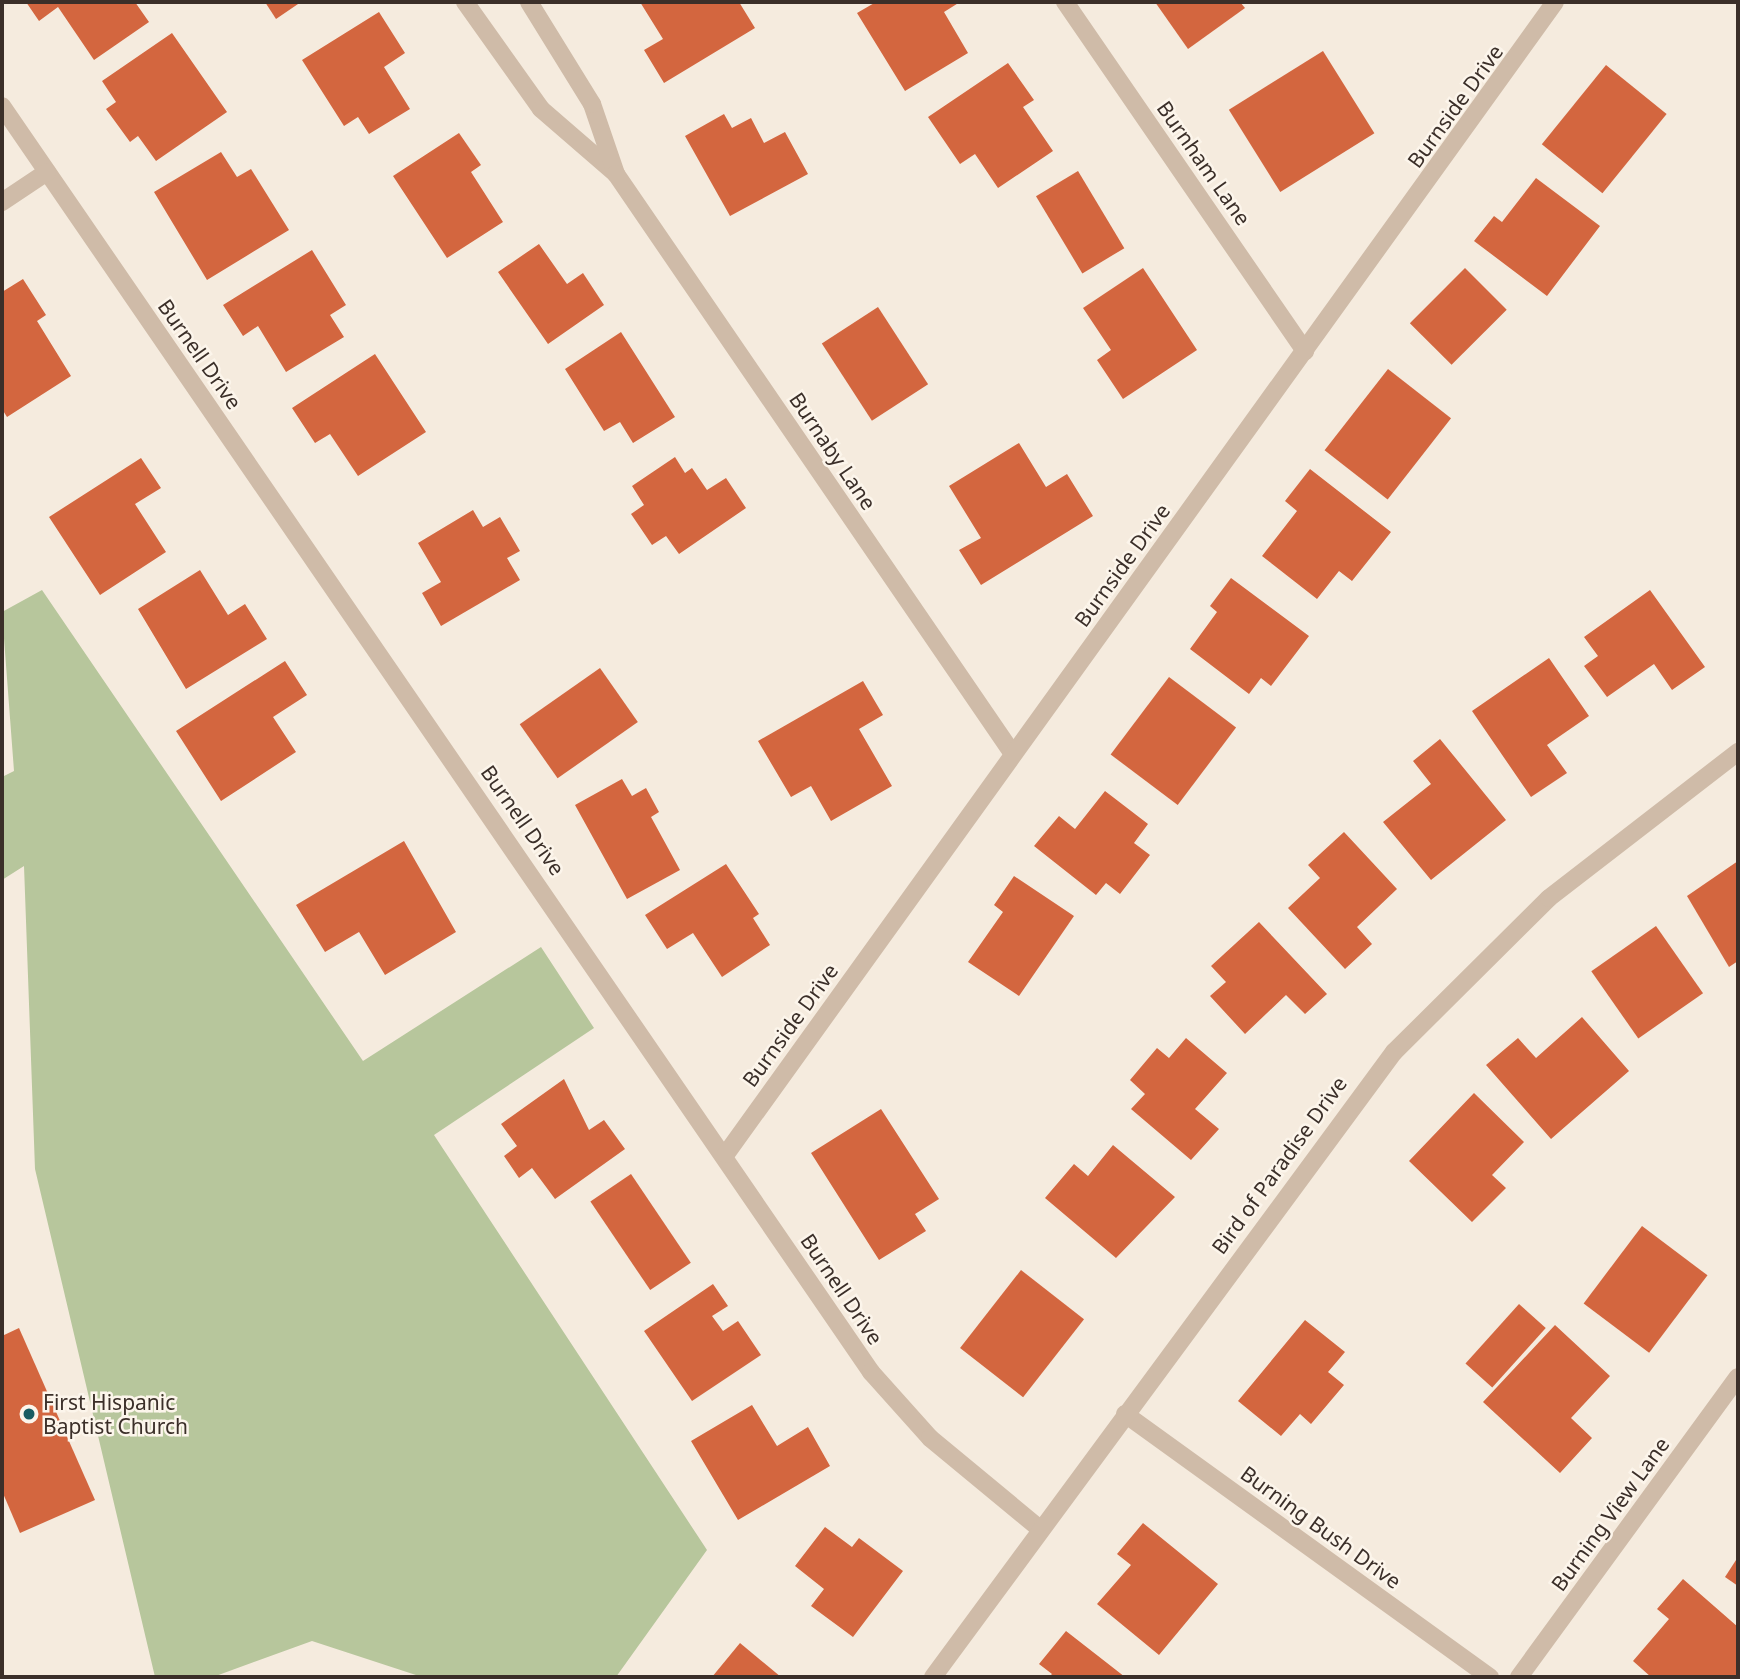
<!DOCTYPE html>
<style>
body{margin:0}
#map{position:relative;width:1740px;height:1679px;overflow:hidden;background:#f5ebde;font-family:"Noto Sans",sans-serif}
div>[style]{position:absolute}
.green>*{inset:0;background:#b7c69c}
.building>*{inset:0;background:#d3663f;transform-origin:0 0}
.minor>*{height:18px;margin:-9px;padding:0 9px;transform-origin:9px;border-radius:9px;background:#cfbba8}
.tertiary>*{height:18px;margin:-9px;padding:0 9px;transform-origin:9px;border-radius:9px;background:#cfbba8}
.dots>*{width:19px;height:19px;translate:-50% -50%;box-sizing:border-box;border:4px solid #fcf5eb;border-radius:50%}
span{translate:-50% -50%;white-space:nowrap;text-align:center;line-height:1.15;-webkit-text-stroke:5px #fcf5eb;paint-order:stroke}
.street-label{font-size:21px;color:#3b2f29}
.poi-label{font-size:21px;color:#3b2f29}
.left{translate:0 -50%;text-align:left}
.frame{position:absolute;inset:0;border:4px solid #3b2f29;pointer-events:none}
</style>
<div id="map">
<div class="green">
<div style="clip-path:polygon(42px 590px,363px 1061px,541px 947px,594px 1028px,434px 1135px,707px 1550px,616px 1677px,422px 1677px,312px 1641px,213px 1677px,155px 1677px,35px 1169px,24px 866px,2px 880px,2px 777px,14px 771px,2px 612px)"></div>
</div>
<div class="building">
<div style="clip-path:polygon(26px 2px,135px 2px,149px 22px,94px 60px,58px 7px,39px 21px)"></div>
<div style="clip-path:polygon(265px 2px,301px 2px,276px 19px)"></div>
<div style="clip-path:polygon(640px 2px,739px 2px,755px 28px,664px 83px,644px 50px,663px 39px)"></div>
<div style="clip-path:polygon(876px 2px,960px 2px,944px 12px,968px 53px,905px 91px,857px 13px)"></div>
<div style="clip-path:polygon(1155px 2px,1240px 2px,1245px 8px,1188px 49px)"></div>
<div style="clip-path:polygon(379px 12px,405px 53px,384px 67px,410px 109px,369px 134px,358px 117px,344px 126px,302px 60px)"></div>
<div style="clip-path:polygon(172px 33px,227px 112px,156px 161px,138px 136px,130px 142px,106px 109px,116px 102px,102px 81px)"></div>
<div style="left:1323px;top:51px;width:97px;height:111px;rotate:58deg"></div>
<div style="clip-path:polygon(1008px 63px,1034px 100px,1023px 107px,1053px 151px,998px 188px,975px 154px,960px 164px,928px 117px)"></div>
<div style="left:1606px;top:65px;width:78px;height:102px;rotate:39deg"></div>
<div style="clip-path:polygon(724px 114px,732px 128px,751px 118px,764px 143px,785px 132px,808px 174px,730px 216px,685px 136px)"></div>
<div style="clip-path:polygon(459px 133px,481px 165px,471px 172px,503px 222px,447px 258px,393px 176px)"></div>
<div style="clip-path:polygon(221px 152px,237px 177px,251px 169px,289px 230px,207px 280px,154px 192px)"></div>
<div style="left:1078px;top:171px;width:90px;height:49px;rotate:59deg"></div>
<div style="clip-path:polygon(1536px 178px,1600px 226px,1547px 296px,1474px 241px,1494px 216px,1502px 222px)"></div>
<div style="clip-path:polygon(539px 244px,567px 284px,583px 273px,604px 305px,548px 344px,498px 272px)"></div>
<div style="clip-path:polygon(312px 250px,346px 305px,330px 315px,344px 337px,286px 372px,258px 326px,243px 336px,223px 305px)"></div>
<div style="clip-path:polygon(1143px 268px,1197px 350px,1123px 399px,1097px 360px,1111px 350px,1083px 308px)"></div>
<div style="left:1465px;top:268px;width:59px;height:78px;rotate:45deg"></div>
<div style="clip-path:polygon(23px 279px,46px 315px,37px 321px,71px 376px,7px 417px,2px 409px,2px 292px)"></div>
<div style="left:878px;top:307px;width:92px;height:67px;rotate:57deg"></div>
<div style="clip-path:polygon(621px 332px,675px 417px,633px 443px,620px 422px,604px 431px,565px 369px)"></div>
<div style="clip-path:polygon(375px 354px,426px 432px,358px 476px,330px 434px,315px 443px,292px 408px)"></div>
<div style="left:1388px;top:369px;width:80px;height:103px;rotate:38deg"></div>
<div style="clip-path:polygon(1019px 443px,1046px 487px,1067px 474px,1093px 516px,981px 585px,959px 550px,981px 538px,949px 486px)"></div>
<div style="clip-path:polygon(675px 457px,685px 473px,692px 468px,707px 490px,726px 478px,746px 508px,679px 554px,666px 536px,652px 545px,631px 514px,644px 505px,632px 486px)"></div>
<div style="clip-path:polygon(141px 458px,161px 488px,135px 504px,166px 552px,100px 595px,49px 517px)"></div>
<div style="clip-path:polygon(1310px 469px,1391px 532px,1352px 581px,1339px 571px,1317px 599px,1262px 556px,1297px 511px,1285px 501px)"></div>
<div style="clip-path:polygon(473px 510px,483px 527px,500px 517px,520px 551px,507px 558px,520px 580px,441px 626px,422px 593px,441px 582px,418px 543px)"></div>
<div style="clip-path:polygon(200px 570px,228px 615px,245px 604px,267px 639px,186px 689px,138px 609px)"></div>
<div style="clip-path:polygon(1231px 578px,1309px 636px,1271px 686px,1261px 678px,1249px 694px,1190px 649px,1217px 612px,1210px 606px)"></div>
<div style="clip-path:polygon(1650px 590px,1705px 667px,1672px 690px,1654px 664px,1607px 697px,1584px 666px,1598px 656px,1584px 637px)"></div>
<div style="clip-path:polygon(1549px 658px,1589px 716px,1547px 745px,1567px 773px,1531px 797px,1472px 711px)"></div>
<div style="clip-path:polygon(285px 661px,307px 695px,273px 717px,296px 752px,221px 801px,176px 731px)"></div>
<div style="left:600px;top:668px;width:66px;height:98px;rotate:55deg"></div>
<div style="left:1169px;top:677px;width:84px;height:97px;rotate:37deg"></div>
<div style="clip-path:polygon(863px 681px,883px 715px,859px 729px,892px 786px,831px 821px,811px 786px,791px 797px,758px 741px)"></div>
<div style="clip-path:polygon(1440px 739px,1506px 820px,1431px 880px,1383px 822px,1431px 784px,1413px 761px)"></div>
<div style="clip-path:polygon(622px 779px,632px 796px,646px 788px,659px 812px,651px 817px,680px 870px,627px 899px,575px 805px)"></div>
<div style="clip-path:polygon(1105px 791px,1148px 824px,1134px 843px,1150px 855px,1120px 894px,1106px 883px,1096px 895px,1034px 846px,1059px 816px,1075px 829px)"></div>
<div style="clip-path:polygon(1344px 832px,1397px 889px,1357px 927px,1372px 944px,1345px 969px,1288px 908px,1320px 878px,1308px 865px)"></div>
<div style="clip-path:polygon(404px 841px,456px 932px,385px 975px,359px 932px,325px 952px,296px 905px)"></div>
<div style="clip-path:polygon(1738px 861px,1738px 961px,1729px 967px,1687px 896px)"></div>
<div style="clip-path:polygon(726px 864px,759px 914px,753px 918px,770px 945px,722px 977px,693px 933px,667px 949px,645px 915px)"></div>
<div style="clip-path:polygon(1014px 876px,1074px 916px,1019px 996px,968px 962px,1003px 912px,994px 905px)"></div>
<div style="clip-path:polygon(1259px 922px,1327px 994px,1305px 1014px,1286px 995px,1245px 1034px,1210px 996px,1226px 982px,1211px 966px)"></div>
<div style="left:1656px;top:926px;width:82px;height:79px;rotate:55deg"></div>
<div style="clip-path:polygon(1582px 1017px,1629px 1071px,1551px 1139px,1486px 1065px,1518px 1038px,1536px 1058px)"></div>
<div style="clip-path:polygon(1186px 1038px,1227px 1073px,1195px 1109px,1219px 1129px,1191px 1160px,1131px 1109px,1145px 1094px,1130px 1080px,1157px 1048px,1169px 1058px)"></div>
<div style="clip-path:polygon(564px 1079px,589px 1130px,604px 1120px,625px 1149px,555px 1199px,532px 1168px,519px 1178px,504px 1156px,517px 1146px,501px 1124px)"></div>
<div style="clip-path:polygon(1474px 1093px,1524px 1142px,1492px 1175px,1506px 1188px,1472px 1222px,1409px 1161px)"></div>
<div style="clip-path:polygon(881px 1109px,939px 1199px,915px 1214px,926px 1231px,879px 1260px,811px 1153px)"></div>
<div style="clip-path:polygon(1113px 1145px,1175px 1197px,1116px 1258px,1045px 1198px,1074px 1164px,1088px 1176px)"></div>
<div style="left:631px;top:1174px;width:107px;height:49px;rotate:56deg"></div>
<div style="left:1642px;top:1226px;width:82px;height:97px;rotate:37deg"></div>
<div style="left:1021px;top:1270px;width:80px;height:99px;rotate:38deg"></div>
<div style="clip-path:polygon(713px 1284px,728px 1306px,712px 1316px,723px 1331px,738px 1321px,761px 1355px,692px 1401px,644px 1331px)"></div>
<div style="left:1519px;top:1304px;width:36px;height:80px;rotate:42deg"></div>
<div style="clip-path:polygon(1305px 1320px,1345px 1352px,1328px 1372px,1344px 1385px,1311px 1424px,1300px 1414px,1281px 1436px,1238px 1401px)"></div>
<div style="clip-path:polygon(1555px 1325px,1610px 1376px,1571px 1418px,1592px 1438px,1560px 1473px,1483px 1402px)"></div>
<div style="clip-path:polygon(19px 1328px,95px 1500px,20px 1533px,2px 1491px,2px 1336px)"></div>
<div style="clip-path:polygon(752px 1405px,777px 1446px,808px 1427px,830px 1466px,738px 1520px,691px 1441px)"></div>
<div style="clip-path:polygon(1143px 1523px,1218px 1584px,1159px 1655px,1097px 1604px,1131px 1565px,1117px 1554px)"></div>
<div style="clip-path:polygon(825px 1527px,852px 1547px,859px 1538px,903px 1571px,853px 1637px,811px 1606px,824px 1589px,795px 1566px)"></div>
<div style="clip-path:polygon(1738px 1557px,1738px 1586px,1725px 1577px)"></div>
<div style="clip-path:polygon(1683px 1579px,1738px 1627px,1736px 1677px,1651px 1677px,1633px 1661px,1669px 1619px,1657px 1609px)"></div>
<div style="clip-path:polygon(1066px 1631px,1125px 1677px,1049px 1677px,1052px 1674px,1039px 1664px)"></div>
<div style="clip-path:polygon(740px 1643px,781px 1677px,712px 1677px)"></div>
</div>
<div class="minor">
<div style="left:465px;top:2px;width:131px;rotate:54.6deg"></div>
<div style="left:541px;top:109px;width:99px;rotate:40.9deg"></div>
<div style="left:616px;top:174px;width:74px;rotate:-108.9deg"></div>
<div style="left:592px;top:104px;width:120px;rotate:-121.7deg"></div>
<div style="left:1065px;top:2px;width:424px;rotate:55.5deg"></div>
<div style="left:2px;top:106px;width:1536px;rotate:55.53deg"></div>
<div style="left:871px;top:1372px;width:89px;rotate:48.2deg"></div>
<div style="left:930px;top:1438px;width:143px;rotate:39.6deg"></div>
<div style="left:616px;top:174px;width:703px;rotate:55.61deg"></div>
<div style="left:2px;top:202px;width:54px;rotate:-33.7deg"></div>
<div style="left:726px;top:1154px;width:1419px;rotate:-54.26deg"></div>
<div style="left:1125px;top:1414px;width:450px;rotate:35.8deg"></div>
<div style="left:1519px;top:1677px;width:371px;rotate:-53.9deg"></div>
</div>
<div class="tertiary">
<div style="left:933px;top:1677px;width:777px;rotate:-53.59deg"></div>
<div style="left:1394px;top:1052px;width:218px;rotate:-44.8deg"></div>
<div style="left:1549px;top:898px;width:239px;rotate:-37.7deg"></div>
</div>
<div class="dots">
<div style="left:29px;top:1414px;background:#195c62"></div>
</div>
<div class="street-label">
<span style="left:1455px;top:106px;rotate:-54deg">Burnside Drive</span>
<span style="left:1204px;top:163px;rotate:55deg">Burnham Lane</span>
<span style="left:200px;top:354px;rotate:55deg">Burnell Drive</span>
<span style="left:833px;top:451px;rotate:56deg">Burnaby Lane</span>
<span style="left:1122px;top:565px;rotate:-54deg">Burnside Drive</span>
<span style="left:523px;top:820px;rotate:55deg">Burnell Drive</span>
<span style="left:790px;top:1025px;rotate:-54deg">Burnside Drive</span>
<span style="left:1279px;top:1165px;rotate:-54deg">Bird of Paradise Drive</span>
<span style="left:842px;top:1289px;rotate:56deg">Burnell Drive</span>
<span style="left:1610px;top:1514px;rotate:-54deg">Burning View Lane</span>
<span style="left:1321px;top:1527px;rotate:36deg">Burning Bush Drive</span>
</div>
<div class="poi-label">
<span class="left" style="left:43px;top:1414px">First Hispanic<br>Baptist Church</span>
</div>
<div class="frame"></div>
</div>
